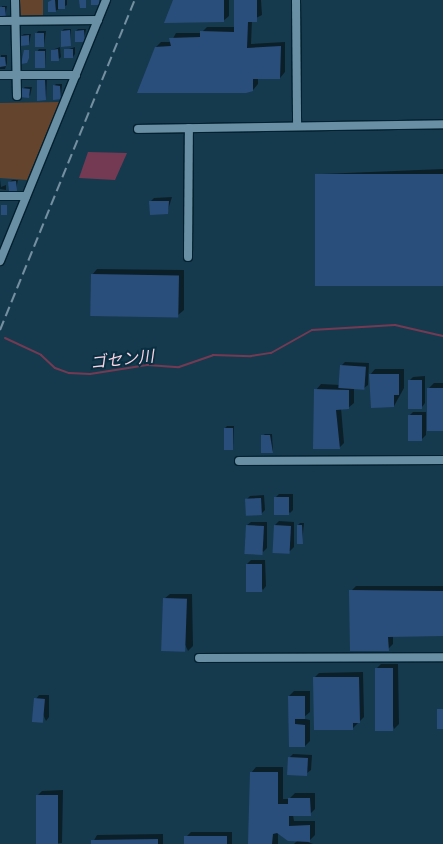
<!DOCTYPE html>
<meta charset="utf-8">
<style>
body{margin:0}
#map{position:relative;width:443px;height:844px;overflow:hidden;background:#153a4d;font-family:"Exo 2","Noto Sans JP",sans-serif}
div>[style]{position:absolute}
.green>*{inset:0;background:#65442d;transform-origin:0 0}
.water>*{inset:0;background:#753a53}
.shadow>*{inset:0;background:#0007}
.stream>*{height:2px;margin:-1px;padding:0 1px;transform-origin:1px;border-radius:1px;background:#753a53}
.building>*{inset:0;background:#2a4e7c;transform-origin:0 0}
.roads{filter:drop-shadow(1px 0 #04202e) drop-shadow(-1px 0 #04202e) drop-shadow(0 1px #04202e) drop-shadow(0 -1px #04202e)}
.minor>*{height:8px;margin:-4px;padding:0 4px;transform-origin:4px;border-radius:4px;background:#698fa5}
.rail>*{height:2px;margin-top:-1px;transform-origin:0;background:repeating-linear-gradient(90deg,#7490a0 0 10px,transparent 0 15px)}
span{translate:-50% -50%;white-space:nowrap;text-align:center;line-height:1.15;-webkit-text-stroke:4px #092f42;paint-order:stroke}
.water-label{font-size:16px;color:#fad3e1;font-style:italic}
</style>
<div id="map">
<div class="green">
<div style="left:19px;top:0;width:24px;height:16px"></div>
<div style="clip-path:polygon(60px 102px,27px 180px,0 178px,0 103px)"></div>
</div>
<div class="water">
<div style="clip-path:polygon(88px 152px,127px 153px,115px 180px,79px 178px)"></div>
</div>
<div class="shadow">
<div style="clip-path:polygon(53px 0,67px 0,67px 5px,55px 11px)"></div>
<div style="clip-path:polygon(174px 0,229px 0,229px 16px,223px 21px)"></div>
<div style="clip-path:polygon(235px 0,261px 0,262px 15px,252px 20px,251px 44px,285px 42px,285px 72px,280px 78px,258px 78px,258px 84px,253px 90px,156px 47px,161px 42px,171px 42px,176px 33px,201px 33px,207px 27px,235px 27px)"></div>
<div style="clip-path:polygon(2px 6px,7px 6px,5px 17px,0 17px)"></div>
<div style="clip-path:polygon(64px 29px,71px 29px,70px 45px,62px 31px)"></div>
<div style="clip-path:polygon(78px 29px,86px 29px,84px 40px,76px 31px)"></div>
<div style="clip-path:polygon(38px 31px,46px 31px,44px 45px,36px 34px)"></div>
<div style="clip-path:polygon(24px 34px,31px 34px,29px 44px,21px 36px)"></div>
<div style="clip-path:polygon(60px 47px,61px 57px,59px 59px,52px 50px)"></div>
<div style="clip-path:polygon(75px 47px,75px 54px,73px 57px,66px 50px)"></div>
<div style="clip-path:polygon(39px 49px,46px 49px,45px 67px,37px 52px)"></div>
<div style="clip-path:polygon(1px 55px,7px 55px,7px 63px,5px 69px,0 69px)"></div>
<div style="clip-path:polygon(40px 78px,47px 78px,46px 99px,38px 81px)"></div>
<div style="clip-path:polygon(56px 84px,62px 84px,61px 98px,54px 86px)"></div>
<div style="clip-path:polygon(25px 87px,32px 87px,30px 96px,22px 89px)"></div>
<div style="clip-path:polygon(443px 169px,443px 285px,316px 179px,322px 174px)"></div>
<div style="clip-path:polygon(0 179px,1px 187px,6px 185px,6px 190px,0 189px)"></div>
<div style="clip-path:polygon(12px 180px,18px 180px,16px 189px,10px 182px)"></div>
<div style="clip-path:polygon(172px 197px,167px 213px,150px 202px,154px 198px)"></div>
<div style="clip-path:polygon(97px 269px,184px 270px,184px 310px,178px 315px,92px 275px)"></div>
<div style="clip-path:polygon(345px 362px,369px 363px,368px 385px,364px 388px,354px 388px,354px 403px,348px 408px,341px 408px,344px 443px,339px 448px,316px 390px,321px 384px,340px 385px,341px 366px)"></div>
<div style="clip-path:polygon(375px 369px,404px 369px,404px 388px,394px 406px,370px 375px)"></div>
<div style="clip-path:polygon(425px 376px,425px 403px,422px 407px,409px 381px,413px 377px)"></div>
<div style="clip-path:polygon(434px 383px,443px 383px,443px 429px,429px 388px)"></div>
<div style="clip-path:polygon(413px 412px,426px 412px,426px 435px,422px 439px,409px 416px)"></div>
<div style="clip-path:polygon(227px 426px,234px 426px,233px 449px,225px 428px)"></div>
<div style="clip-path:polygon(265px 434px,272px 434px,273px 452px,262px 436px)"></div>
<div style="clip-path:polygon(279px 494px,293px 494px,293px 510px,290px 513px,275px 498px)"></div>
<div style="clip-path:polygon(264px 495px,265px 510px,261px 514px,246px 500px,250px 496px)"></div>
<div style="clip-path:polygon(279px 521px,294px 522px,294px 547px,290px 551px,275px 552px,275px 525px)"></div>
<div style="clip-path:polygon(251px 522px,267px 522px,267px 548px,263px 552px,247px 525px)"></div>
<div style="clip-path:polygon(300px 523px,304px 523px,302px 543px,298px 525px)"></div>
<div style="clip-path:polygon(251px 560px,265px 560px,266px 586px,263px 590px,247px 564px)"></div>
<div style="clip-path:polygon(356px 586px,443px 586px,443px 635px,393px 636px,393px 644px,388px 649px,351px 591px)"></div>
<div style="clip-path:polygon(170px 594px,192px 594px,193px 646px,188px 651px,164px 599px)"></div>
<div style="clip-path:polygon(381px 664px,398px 664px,399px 724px,394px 729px,376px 669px)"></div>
<div style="clip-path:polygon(363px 672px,364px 717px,352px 729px,314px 678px,319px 673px)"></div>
<div style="clip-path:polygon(294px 691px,310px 691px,310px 712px,304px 717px,296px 717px,310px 720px,310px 741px,305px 746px,290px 746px,289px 696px)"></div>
<div style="clip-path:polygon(39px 695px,49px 695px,49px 717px,46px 721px,36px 699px)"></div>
<div style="clip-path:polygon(293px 754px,312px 755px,311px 770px,307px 773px,289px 758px)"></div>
<div style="clip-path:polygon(256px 767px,283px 767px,283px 799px,289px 799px,295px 793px,315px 793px,315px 809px,310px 814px,293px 815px,294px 821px,315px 821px,315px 835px,308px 842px,313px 844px,294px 844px,298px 840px,278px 834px,278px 844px,249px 844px,251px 773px)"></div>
<div style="clip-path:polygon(63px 790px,62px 843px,38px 844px,37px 796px,42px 791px)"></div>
<div style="clip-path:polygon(191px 832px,232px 832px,232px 844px,186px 844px,186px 837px)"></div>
<div style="clip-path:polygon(163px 834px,163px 844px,92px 844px,97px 835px)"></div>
</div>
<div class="stream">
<div style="left:5px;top:338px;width:40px;rotate:25deg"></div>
<div style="left:41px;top:355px;width:19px;rotate:43deg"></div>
<div style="left:55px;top:368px;width:15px;rotate:20deg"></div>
<div style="left:69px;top:373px;width:21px;rotate:3deg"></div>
<div style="left:90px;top:374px;width:58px;rotate:-9deg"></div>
<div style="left:147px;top:365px;width:32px;rotate:4deg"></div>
<div style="left:179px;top:367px;width:36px;rotate:-19deg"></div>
<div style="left:213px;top:355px;width:38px;rotate:2deg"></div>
<div style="left:251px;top:356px;width:20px;rotate:-9deg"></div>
<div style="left:271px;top:353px;width:47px;rotate:-29.3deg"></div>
<div style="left:312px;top:330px;width:83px;rotate:-3.4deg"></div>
<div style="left:395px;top:325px;width:49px;rotate:12.9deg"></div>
</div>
<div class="building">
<div style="clip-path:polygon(52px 0,55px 0,56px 12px,48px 12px,48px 2px)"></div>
<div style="left:58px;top:0;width:7px;height:9px"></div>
<div style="clip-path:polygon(79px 0,86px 0,86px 8px,80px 8px)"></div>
<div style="left:91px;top:0;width:8px;height:5px"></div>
<div style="clip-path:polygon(173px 0,224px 0,224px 22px,164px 23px)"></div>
<div style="clip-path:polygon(234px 0,257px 0,257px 22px,248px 22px,247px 48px,281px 46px,280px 79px,253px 79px,253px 91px,246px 93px,137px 93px,155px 47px,171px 46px,169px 38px,200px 37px,200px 31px,234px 32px)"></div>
<div style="clip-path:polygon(0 7px,5px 7px,6px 18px,0 18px)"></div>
<div style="clip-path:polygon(70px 30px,71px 46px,61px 47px,61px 31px)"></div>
<div style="clip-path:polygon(84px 30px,85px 42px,75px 42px,75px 31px)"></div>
<div style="left:35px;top:33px;width:9px;height:14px"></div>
<div style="clip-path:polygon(29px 35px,29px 45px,20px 46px,20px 36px)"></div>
<div style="clip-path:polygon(58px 49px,59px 61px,51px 61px,51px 50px)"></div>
<div style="left:64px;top:49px;width:9px;height:9px"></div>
<div style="clip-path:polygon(24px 50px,29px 50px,29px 58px,27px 63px,21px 64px)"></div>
<div style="left:35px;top:51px;width:10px;height:17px"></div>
<div style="clip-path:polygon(0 57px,5px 57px,6px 66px,0 67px)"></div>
<div style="clip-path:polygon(37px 80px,45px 80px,46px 100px,37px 101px)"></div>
<div style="clip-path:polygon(53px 85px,60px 86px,61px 99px,53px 100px)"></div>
<div style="left:21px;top:88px;width:9px;height:9px;rotate:6deg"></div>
<div style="left:443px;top:174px;width:112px;height:128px;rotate:90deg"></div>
<div style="left:16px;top:181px;width:10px;height:8px;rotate:84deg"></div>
<div style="clip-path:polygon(149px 201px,169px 201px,168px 214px,150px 215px)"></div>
<div style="left:1px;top:205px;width:6px;height:10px"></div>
<div style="left:91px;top:274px;width:88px;height:42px;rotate:1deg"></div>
<div style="left:340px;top:365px;width:26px;height:23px;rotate:4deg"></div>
<div style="clip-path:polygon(369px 374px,399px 374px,399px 395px,394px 395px,394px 407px,371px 408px)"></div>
<div style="left:408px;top:380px;width:14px;height:29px"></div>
<div style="left:427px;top:388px;width:16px;height:43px"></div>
<div style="clip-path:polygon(314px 389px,349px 390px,349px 409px,336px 410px,340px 449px,313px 449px)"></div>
<div style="left:408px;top:415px;width:14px;height:26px"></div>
<div style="left:224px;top:428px;width:9px;height:22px"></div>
<div style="clip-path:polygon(261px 435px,270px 435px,273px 453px,261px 453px)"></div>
<div style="left:274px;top:497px;width:15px;height:18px"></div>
<div style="left:261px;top:498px;width:17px;height:16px;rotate:87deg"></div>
<div style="left:246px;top:525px;width:18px;height:29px;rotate:3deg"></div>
<div style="left:274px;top:525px;width:17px;height:28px;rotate:3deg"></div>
<div style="clip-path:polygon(297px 525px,302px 525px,303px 544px,297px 544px)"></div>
<div style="left:246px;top:564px;width:16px;height:28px"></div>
<div style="clip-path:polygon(349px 590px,443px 591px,443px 636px,388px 637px,389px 651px,350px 651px)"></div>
<div style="left:163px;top:598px;width:24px;height:53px;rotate:2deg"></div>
<div style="left:375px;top:668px;width:18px;height:63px"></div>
<div style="clip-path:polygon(313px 677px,359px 677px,360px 723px,353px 723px,353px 730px,314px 730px)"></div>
<div style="clip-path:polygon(288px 696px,305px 696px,305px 719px,295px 719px,295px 724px,305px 725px,305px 747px,289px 747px)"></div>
<div style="left:34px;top:698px;width:11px;height:24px;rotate:5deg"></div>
<div style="left:437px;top:709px;width:6px;height:20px"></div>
<div style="left:288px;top:757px;width:20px;height:18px;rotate:3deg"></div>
<div style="clip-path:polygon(250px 772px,278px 772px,278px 804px,288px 804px,288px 798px,310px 798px,311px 816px,289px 816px,289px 826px,310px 825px,310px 842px,288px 841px,277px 833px,273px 834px,272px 844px,248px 844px)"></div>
<div style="left:36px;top:795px;width:22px;height:49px"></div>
<div style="left:184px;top:836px;width:43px;height:8px"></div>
<div style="clip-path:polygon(158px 839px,158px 844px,91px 844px,91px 840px)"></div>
</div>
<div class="roads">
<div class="minor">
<div style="left:15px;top:0;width:96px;rotate:88.8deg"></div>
<div style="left:296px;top:0;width:126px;rotate:89.5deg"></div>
<div style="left:0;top:21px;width:98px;rotate:-0.6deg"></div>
<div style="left:0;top:75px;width:76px"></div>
<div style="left:138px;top:129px;width:305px;rotate:-0.9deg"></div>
<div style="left:0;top:196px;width:26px"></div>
<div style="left:188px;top:257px;width:129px;rotate:-89.6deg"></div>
<div style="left:0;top:261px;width:282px;rotate:-67.9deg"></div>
<div style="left:239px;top:461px;width:204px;rotate:-0.3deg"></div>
<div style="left:199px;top:658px;width:244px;rotate:-0.2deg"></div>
</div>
</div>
<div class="rail">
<div style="left:0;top:330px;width:357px;rotate:-67.8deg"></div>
</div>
<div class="water-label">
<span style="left:122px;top:359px;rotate:-6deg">ゴセン川</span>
</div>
</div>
